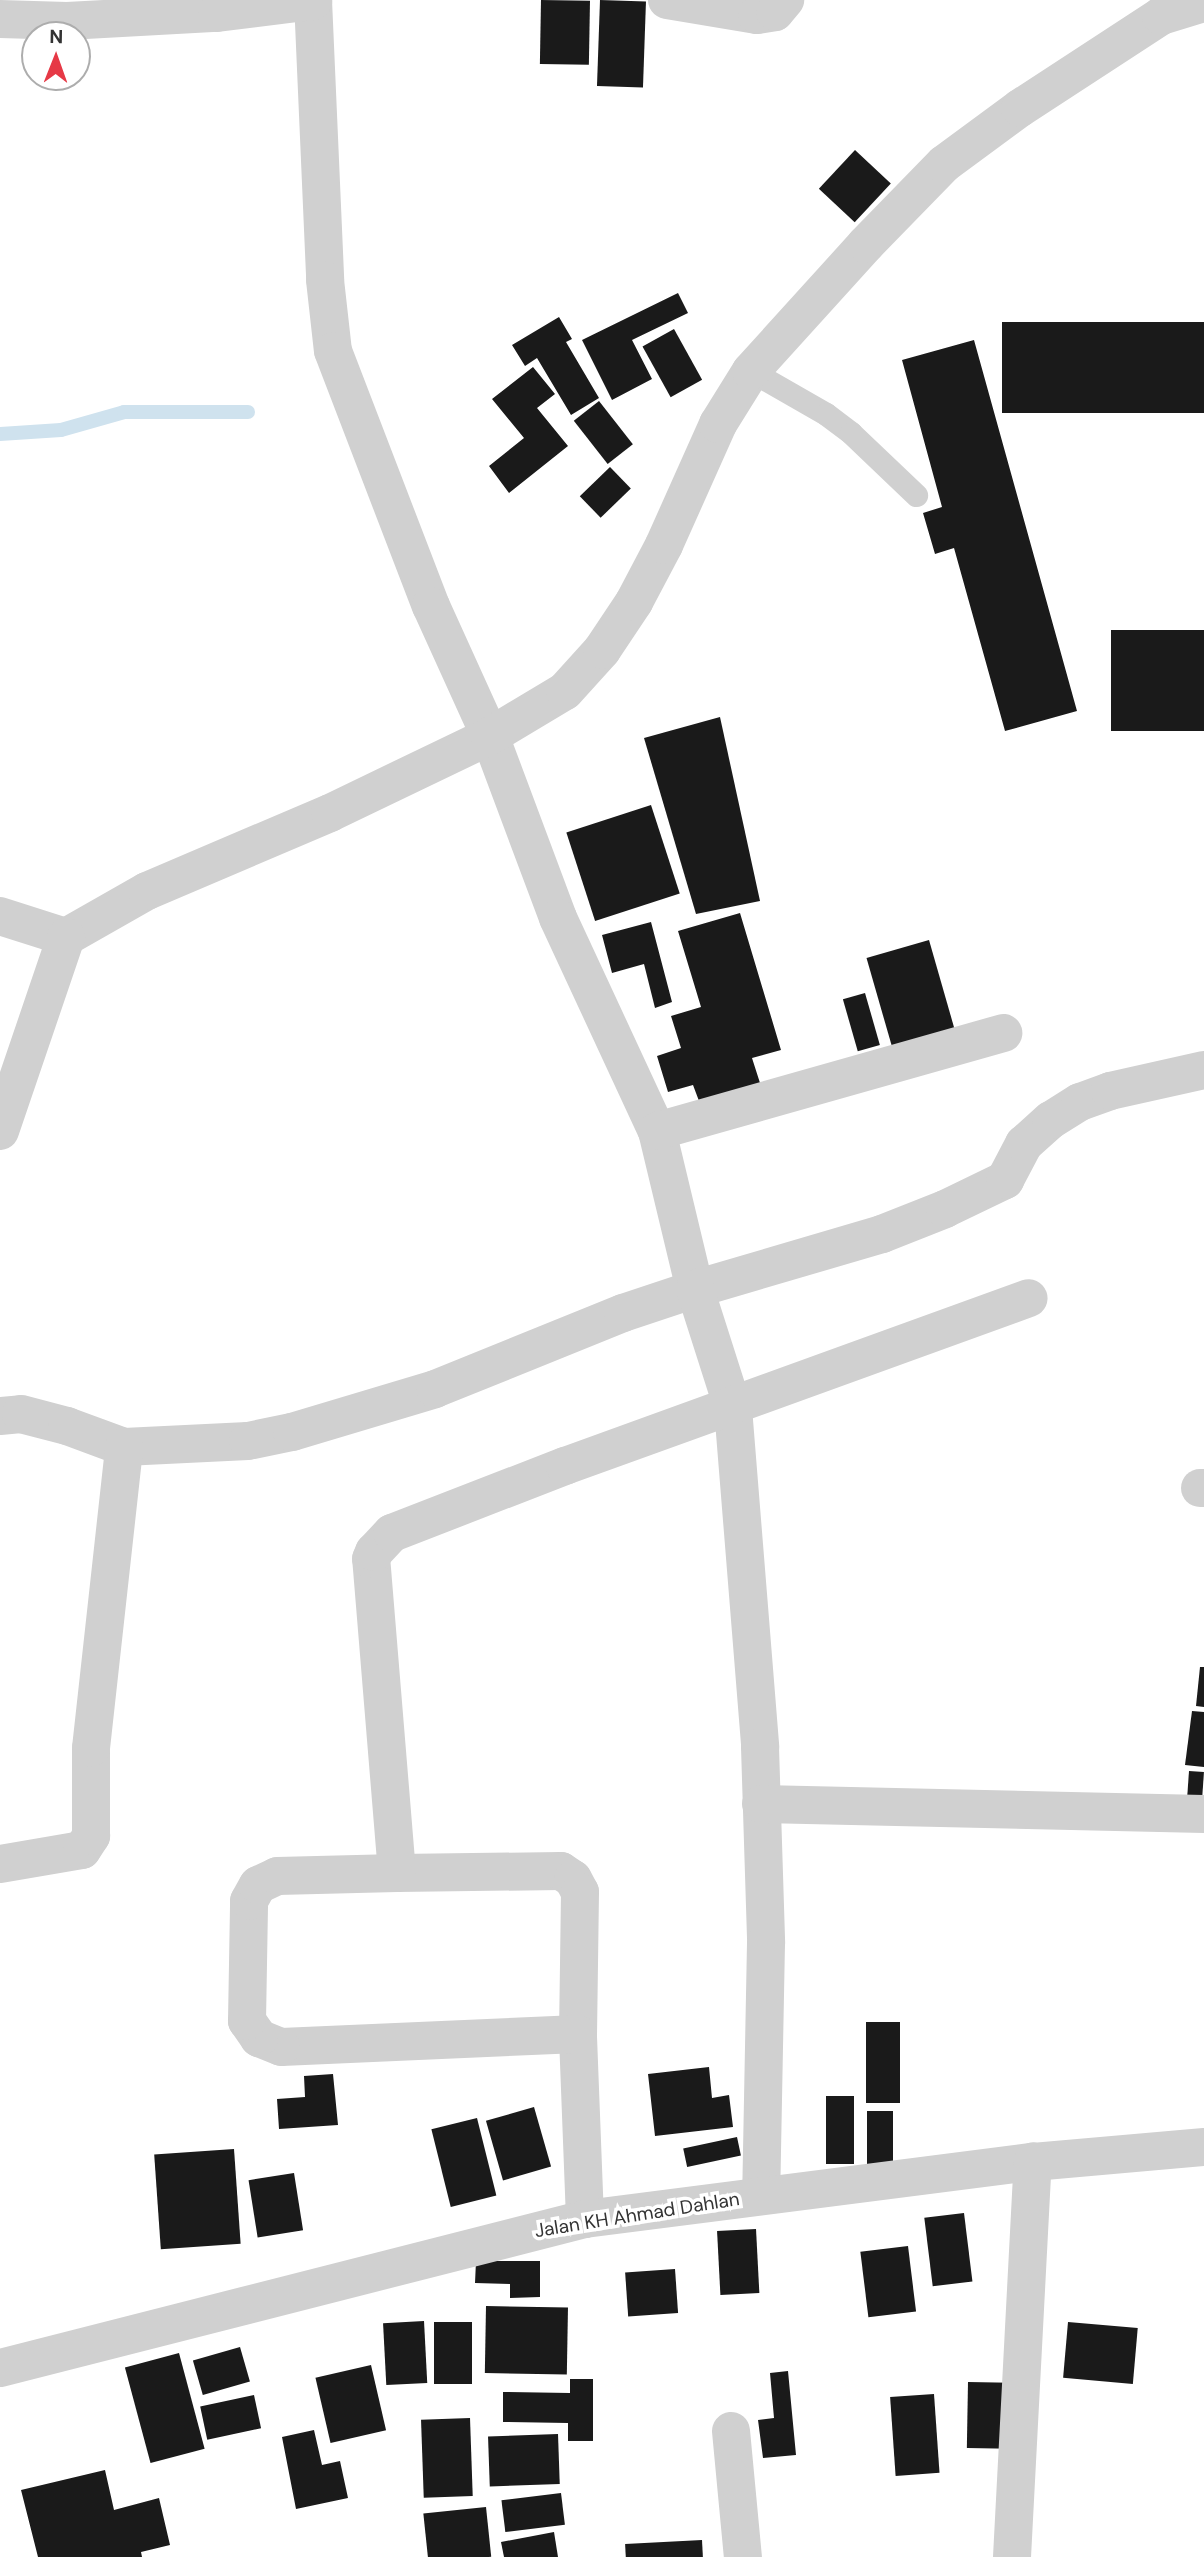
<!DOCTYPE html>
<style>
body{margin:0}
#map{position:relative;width:1204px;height:2557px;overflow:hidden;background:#fff;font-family:"DM Sans",sans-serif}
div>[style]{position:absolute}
.stream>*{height:14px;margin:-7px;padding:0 7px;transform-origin:7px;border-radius:7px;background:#cfe2ee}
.building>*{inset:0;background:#1a1a1a;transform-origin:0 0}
.lane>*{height:23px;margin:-11.5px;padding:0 11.5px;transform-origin:11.5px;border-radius:11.5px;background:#d0d0d0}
.street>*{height:38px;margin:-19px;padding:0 19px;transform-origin:19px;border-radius:19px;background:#d0d0d0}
span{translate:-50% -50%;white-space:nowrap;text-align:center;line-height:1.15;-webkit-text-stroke:7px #fff;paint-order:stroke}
.street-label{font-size:19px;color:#333}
.north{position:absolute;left:21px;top:21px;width:70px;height:70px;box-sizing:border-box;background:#fff;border:2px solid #adadad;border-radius:50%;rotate:1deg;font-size:19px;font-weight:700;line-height:28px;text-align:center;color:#333}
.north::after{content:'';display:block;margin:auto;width:24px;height:32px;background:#e63946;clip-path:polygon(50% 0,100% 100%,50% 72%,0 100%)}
</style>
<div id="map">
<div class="stream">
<div style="left:0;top:434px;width:61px;rotate:-3.8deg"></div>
<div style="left:61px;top:430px;width:66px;rotate:-15.9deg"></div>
<div style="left:124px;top:412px;width:124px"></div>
</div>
<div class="building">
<div style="left:541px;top:0;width:49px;height:64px;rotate:1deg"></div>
<div style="left:600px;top:0;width:46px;height:86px;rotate:2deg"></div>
<div style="left:855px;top:150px;width:49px;height:53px;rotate:43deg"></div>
<div style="clip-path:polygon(678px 293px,688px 313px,632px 340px,652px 379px,612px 400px,582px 340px)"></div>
<div style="clip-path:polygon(559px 317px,572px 339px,566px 342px,599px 398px,571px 415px,537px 358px,525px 366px,512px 345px)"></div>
<div style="left:1204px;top:322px;width:91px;height:202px;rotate:90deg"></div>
<div style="left:674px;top:329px;width:58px;height:36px;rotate:61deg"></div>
<div style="clip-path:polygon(974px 340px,1077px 711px,1005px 731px,954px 548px,935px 554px,923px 513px,942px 507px,902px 360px)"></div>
<div style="clip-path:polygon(533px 367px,555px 394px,537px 408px,568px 446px,509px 493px,489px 466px,524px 438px,492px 399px)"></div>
<div style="left:599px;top:401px;width:55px;height:32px;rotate:52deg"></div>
<div style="left:610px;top:467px;width:30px;height:42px;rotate:46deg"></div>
<div style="left:1204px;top:630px;width:101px;height:93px;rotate:90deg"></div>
<div style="clip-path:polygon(720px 717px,760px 901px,696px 914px,644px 738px)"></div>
<div style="left:651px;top:805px;width:93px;height:89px;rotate:72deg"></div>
<div style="clip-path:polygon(740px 913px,781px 1050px,752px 1058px,760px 1083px,699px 1101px,693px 1085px,668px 1092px,657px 1056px,681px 1048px,671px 1016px,701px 1007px,678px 931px)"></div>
<div style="clip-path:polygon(651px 922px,672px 1002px,655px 1008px,644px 964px,612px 973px,602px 935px)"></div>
<div style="left:929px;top:940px;width:92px;height:65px;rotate:74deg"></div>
<div style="left:865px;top:993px;width:54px;height:23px;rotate:74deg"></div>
<div style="clip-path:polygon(1200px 1667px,1204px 1667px,1204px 1707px,1196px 1706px)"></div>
<div style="clip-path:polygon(1192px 1711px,1204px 1712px,1204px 1767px,1185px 1765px)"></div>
<div style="left:1189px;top:1771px;width:15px;height:33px;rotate:4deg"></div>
<div style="left:866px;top:2022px;width:34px;height:81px"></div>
<div style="clip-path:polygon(709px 2067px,712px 2098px,729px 2095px,733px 2127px,655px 2136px,648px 2074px)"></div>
<div style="clip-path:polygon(333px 2074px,338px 2125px,279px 2129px,277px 2099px,305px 2097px,304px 2076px)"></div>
<div style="left:826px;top:2096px;width:28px;height:68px"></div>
<div style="left:534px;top:2107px;width:62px;height:50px;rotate:74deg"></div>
<div style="left:867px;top:2111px;width:26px;height:57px"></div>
<div style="left:477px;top:2118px;width:80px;height:47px;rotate:76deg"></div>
<div style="left:737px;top:2137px;width:19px;height:55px;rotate:78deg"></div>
<div style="left:234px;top:2149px;width:95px;height:80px;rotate:86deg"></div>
<div style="left:294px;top:2173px;width:58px;height:46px;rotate:81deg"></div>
<div style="left:964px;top:2213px;width:69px;height:40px;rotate:83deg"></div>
<div style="left:756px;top:2229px;width:64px;height:39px;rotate:87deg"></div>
<div style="left:908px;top:2246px;width:66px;height:48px;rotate:83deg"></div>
<div style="clip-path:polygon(476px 2261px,540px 2261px,540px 2297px,510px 2298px,510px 2284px,475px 2283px)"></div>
<div style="left:675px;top:2269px;width:44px;height:50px;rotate:86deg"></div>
<div style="left:486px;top:2306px;width:82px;height:67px;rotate:1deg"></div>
<div style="left:424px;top:2321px;width:62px;height:41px;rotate:87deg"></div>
<div style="left:434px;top:2322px;width:38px;height:62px"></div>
<div style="left:1068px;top:2322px;width:70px;height:56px;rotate:5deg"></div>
<div style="left:240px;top:2347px;width:36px;height:49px;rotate:74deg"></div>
<div style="left:179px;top:2353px;width:99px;height:56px;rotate:75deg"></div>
<div style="left:371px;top:2365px;width:67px;height:57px;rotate:77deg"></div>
<div style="clip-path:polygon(788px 2371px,796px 2455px,763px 2458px,758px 2420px,774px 2418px,770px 2373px)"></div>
<div style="clip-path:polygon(570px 2379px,593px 2379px,593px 2441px,568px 2441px,568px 2423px,503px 2422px,503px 2392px,570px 2393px)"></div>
<div style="left:968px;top:2382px;width:43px;height:66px;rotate:1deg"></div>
<div style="left:934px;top:2394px;width:79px;height:44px;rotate:86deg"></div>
<div style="left:254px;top:2395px;width:34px;height:55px;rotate:78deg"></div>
<div style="left:470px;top:2418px;width:78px;height:49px;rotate:88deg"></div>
<div style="clip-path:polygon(314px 2430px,322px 2465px,340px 2461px,348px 2498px,296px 2509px,282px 2437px)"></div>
<div style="left:558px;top:2434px;width:50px;height:70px;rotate:88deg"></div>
<div style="clip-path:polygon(105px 2470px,114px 2510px,159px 2498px,170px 2545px,141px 2552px,142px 2557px,38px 2557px,21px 2490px)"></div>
<div style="left:561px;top:2493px;width:32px;height:60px;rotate:83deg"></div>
<div style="left:486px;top:2507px;width:50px;height:63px;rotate:84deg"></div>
<div style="clip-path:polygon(554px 2532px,558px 2557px,504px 2557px,501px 2542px)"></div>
<div style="left:702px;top:2540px;width:17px;height:77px;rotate:87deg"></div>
</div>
<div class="lane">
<div style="left:751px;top:371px;width:86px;rotate:29.8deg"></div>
<div style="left:826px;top:414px;width:31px;rotate:37deg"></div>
<div style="left:851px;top:433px;width:90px;rotate:43.6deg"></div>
</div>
<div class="street">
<div style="left:313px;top:0;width:280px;rotate:87.5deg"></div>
<div style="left:325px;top:280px;width:71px;rotate:83.6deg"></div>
<div style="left:333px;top:351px;width:273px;rotate:69deg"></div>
<div style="left:431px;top:606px;width:143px;rotate:65.6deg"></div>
<div style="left:490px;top:736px;width:194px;rotate:69.5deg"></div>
<div style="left:558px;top:918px;width:235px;rotate:65.1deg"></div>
<div style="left:657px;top:1131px;width:163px;rotate:76.5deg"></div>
<div style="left:695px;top:1289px;width:195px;rotate:-16.4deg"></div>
<div style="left:882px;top:1234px;width:68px;rotate:-21.6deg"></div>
<div style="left:945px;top:1209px;width:67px;rotate:-25.8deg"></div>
<div style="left:1005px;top:1180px;width:41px;rotate:-62.2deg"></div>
<div style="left:1024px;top:1144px;width:36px;rotate:-42deg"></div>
<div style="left:1051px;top:1120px;width:34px;rotate:-32deg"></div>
<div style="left:1080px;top:1102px;width:32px;rotate:-20deg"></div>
<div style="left:1110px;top:1091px;width:96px;rotate:-12.6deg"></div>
<div style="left:667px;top:0;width:91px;rotate:9.5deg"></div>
<div style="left:757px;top:15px;width:18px;rotate:-9deg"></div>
<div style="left:775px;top:12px;width:16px;rotate:-50deg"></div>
<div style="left:0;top:19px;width:67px;rotate:1.7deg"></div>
<div style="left:67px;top:21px;width:150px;rotate:-3.1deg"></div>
<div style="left:217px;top:13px;width:97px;rotate:-7.1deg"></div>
<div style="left:0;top:916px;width:69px;rotate:17.7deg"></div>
<div style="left:66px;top:937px;width:93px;rotate:-29.6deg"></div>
<div style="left:147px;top:891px;width:199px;rotate:-23.1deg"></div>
<div style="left:330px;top:813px;width:178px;rotate:-25.7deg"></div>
<div style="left:490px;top:736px;width:87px;rotate:-31deg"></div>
<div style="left:565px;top:691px;width:55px;rotate:-47.9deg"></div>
<div style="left:602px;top:650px;width:58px;rotate:-56.3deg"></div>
<div style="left:634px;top:602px;width:64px;rotate:-62.2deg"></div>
<div style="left:664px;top:545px;width:133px;rotate:-65.9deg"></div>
<div style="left:718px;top:424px;width:62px;rotate:-58.1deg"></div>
<div style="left:751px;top:371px;width:171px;rotate:-47.8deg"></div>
<div style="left:866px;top:244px;width:112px;rotate:-45.7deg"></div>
<div style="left:944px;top:164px;width:94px;rotate:-36.4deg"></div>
<div style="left:1020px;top:108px;width:168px;rotate:-33.1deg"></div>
<div style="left:1161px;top:16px;width:45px;rotate:-16.8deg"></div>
<div style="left:0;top:1131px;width:205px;rotate:-71.2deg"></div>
<div style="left:657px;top:1131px;width:360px;rotate:-15.8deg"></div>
<div style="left:0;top:1416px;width:21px;rotate:-5deg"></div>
<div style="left:21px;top:1414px;width:48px;rotate:14.6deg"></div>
<div style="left:67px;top:1426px;width:61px;rotate:20.2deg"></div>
<div style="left:124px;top:1447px;width:124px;rotate:-2.8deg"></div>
<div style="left:248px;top:1441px;width:45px;rotate:-11.6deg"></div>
<div style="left:292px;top:1432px;width:149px;rotate:-16.7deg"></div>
<div style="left:435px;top:1389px;width:203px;rotate:-22deg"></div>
<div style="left:623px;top:1313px;width:76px;rotate:-18.4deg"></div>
<div style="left:695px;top:1289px;width:125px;rotate:72.3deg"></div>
<div style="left:733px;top:1408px;width:340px;rotate:85.4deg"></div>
<div style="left:760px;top:1747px;width:196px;rotate:88.2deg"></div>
<div style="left:766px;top:1943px;width:252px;rotate:91.1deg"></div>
<div style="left:1200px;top:1488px;width:4px"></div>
<div style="left:761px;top:1804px;width:443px;rotate:1.3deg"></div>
<div style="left:0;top:1864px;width:83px;rotate:-9.7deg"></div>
<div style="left:82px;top:1850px;width:17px;rotate:-57deg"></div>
<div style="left:91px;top:1836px;width:88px;rotate:-90deg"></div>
<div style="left:91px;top:1748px;width:303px;rotate:-83.7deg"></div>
<div style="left:397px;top:1873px;width:164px;rotate:-0.7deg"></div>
<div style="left:561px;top:1871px;width:14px;rotate:34deg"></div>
<div style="left:573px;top:1879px;width:15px;rotate:62deg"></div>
<div style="left:580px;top:1892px;width:142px;rotate:90.8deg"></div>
<div style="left:585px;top:2219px;width:185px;rotate:-92.2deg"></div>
<div style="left:578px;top:2034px;width:297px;rotate:177.5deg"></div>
<div style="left:281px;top:2047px;width:24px;rotate:-158deg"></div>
<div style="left:259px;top:2038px;width:21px;rotate:-125deg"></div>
<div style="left:247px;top:2021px;width:120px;rotate:-89deg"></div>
<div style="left:249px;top:1901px;width:18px;rotate:-61deg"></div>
<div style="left:258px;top:1885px;width:21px;rotate:-25deg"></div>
<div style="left:277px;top:1876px;width:120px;rotate:-1.4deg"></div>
<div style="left:397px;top:1873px;width:315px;rotate:-94.7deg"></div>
<div style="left:371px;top:1559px;width:8px;rotate:-67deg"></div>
<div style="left:374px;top:1552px;width:26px;rotate:-47deg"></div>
<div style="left:392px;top:1533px;width:186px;rotate:-21.2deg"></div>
<div style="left:565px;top:1466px;width:493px;rotate:-19.9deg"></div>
<div style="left:0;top:2368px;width:604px;rotate:-14.29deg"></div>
<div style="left:585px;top:2219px;width:452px;rotate:-7.3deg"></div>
<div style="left:1033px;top:2162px;width:172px;rotate:-5deg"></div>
<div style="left:731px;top:2431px;width:127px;rotate:84.6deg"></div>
<div style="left:1012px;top:2557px;width:396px;rotate:-87deg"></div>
</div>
<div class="street-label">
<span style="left:637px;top:2215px;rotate:-9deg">Jalan KH Ahmad Dahlan</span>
</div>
<div class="north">N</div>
</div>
